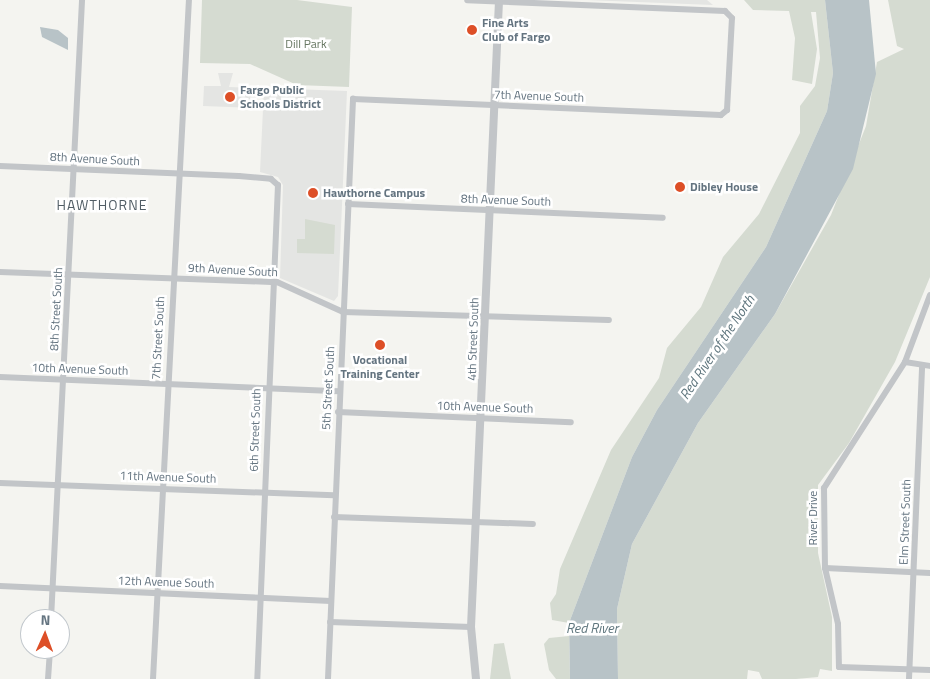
<!DOCTYPE html>
<style>
body{margin:0}
#map{position:relative;width:930px;height:679px;overflow:hidden;background:#f4f4f0;font-family:"Titillium Web",sans-serif}
div>[style]{position:absolute}
.built>*{inset:0;background:#e4e5e3}
.green>*{inset:0;background:#d5dbd1}
.water>*{inset:0;background:#b8c3c7}
.minor>*{height:6px;margin:-3px;padding:0 3px;transform-origin:3px;border-radius:3px;background:#c2c5c8}
.tertiary>*{height:8px;margin:-4px;padding:0 4px;transform-origin:4px;border-radius:4px;background:#c2c5c8}
.dots>*{width:14px;height:14px;translate:-50% -50%;box-sizing:border-box;border:2px solid #fff;border-radius:50%}
span{translate:-50% -50%;white-space:nowrap;text-align:center;line-height:1.15;-webkit-text-stroke:5px #fff;paint-order:stroke}
.poi-label{font-size:12px;color:#647480;font-weight:700}
.left{translate:0 -50%;text-align:left}
.park-label{font-size:12px;color:#677762}
.street-label{font-size:12px;color:#647480}
.neighbourhood-label{font-size:14px;color:#515d65;letter-spacing:1px}
.water-label{font-size:14px;color:#5f767e;font-style:italic}
.north{position:absolute;left:20px;top:609px;width:50px;height:50px;box-sizing:border-box;background:#fff;border:1px solid #c1c7cc;border-radius:50%;rotate:2deg;font-size:14px;font-weight:700;line-height:20px;text-align:center;color:#647480}
.north::after{content:'';display:block;margin:auto;width:18px;height:22px;background:#dd4f27;clip-path:polygon(50% 0,100% 100%,50% 72%,0 100%)}
</style>
<div id="map">
<div class="built">
<div style="clip-path:polygon(587px 0,707px 0,713px 5px)"></div>
<div style="clip-path:polygon(218px 73px,233px 73px,229px 87px,257px 88px,256px 108px,203px 106px,204px 86px,221px 86px)"></div>
<div style="clip-path:polygon(264px 88px,347px 91px,338px 296px,334px 301px,280px 278px,283px 185px,278px 177px,260px 172px)"></div>
</div>
<div class="green">
<div style="clip-path:polygon(202px 0,297px 0,352px 7px,349px 87px,297px 85px,250px 64px,200px 63px)"></div>
<div style="clip-path:polygon(744px 0,825px 0,833px 73px,827px 111px,766px 247px,657px 410px,632px 457px,569px 623px,552px 620px,550px 603px,556px 594px,560px 569px,611px 450px,659px 378px,667px 348px,701px 307px,723px 257px,759px 214px,800px 133px,800px 106px,815px 86px,820px 58px,816px 12px,811px 12px,817px 49px,812px 84px,792px 80px,795px 38px,789px 11px,753px 10px)"></div>
<div style="clip-path:polygon(888px 0,930px 0,930px 277px,895px 362px,849px 443px,818px 485px,818px 553px,832px 617px,832px 671px,820px 669px,818px 677px,796px 679px,762px 679px,759px 672px,748px 670px,747px 679px,618px 679px,617px 609px,632px 544px,698px 423px,775px 314px,831px 215px,866px 126px,877px 62px,904px 49px,897px 46px)"></div>
<div style="clip-path:polygon(305px 219px,335px 225px,334px 254px,297px 253px,297px 239px,305px 239px)"></div>
<div style="clip-path:polygon(569px 636px,570px 679px,556px 679px,549px 670px,544px 644px,549px 638px)"></div>
<div style="clip-path:polygon(504px 643px,511px 679px,490px 679px,494px 644px)"></div>
</div>
<div class="water">
<div style="clip-path:polygon(825px 0,869px 0,876px 74px,853px 169px,775px 314px,698px 423px,632px 544px,617px 609px,618px 679px,570px 679px,569px 623px,632px 457px,657px 410px,766px 247px,827px 111px,833px 73px)"></div>
<div style="clip-path:polygon(40px 27px,58px 30px,68px 38px,68px 50px,42px 37px)"></div>
</div>
<div class="minor">
<div style="left:0;top:166px;width:239px;rotate:2.4deg"></div>
<div style="left:239px;top:176px;width:32px;rotate:5deg"></div>
<div style="left:271px;top:179px;width:9px;rotate:41deg"></div>
<div style="left:278px;top:185px;width:494px;rotate:92.4deg"></div>
<div style="left:348px;top:204px;width:315px;rotate:2.5deg"></div>
<div style="left:0;top:272px;width:277px;rotate:2.1deg"></div>
<div style="left:277px;top:282px;width:72px;rotate:24.4deg"></div>
<div style="left:343px;top:312px;width:266px;rotate:1.7deg"></div>
<div style="left:930px;top:295px;width:72px;rotate:110.5deg"></div>
<div style="left:905px;top:362px;width:150px;rotate:122.7deg"></div>
<div style="left:824px;top:488px;width:80px;rotate:89.3deg"></div>
<div style="left:825px;top:568px;width:57px;rotate:76.9deg"></div>
<div style="left:838px;top:624px;width:43px;rotate:88.7deg"></div>
<div style="left:839px;top:667px;width:91px;rotate:1.9deg"></div>
<div style="left:905px;top:362px;width:25px;rotate:9deg"></div>
<div style="left:0;top:377px;width:339px;rotate:2.4deg"></div>
<div style="left:338px;top:412px;width:233px;rotate:2.5deg"></div>
<div style="left:0;top:483px;width:334px;rotate:2.1deg"></div>
<div style="left:334px;top:517px;width:199px;rotate:2deg"></div>
<div style="left:825px;top:568px;width:105px;rotate:2.7deg"></div>
<div style="left:0;top:586px;width:331px;rotate:2.6deg"></div>
<div style="left:51px;top:619px;width:620px;rotate:-87.13deg"></div>
<div style="left:330px;top:622px;width:141px;rotate:2deg"></div>
<div style="left:48px;top:679px;width:30px;rotate:-86deg"></div>
<div style="left:153px;top:679px;width:680px;rotate:-86.97deg"></div>
<div style="left:328px;top:679px;width:581px;rotate:-87.53deg"></div>
<div style="left:353px;top:99px;width:368px;rotate:2.5deg"></div>
<div style="left:721px;top:115px;width:8px;rotate:-40deg"></div>
<div style="left:727px;top:110px;width:92px;rotate:-86.9deg"></div>
<div style="left:732px;top:18px;width:10px;rotate:-135deg"></div>
<div style="left:725px;top:11px;width:258px;rotate:-177.6deg"></div>
<div style="left:909px;top:679px;width:314px;rotate:-87.6deg"></div>
</div>
<div class="tertiary">
<div style="left:476px;top:679px;width:52px;rotate:-95.5deg"></div>
<div style="left:471px;top:627px;width:628px;rotate:-87.44deg"></div>
</div>
<div class="dots">
<div style="left:472px;top:30px;background:#dd4f27"></div>
<div style="left:230px;top:97px;background:#dd4f27"></div>
<div style="left:680px;top:187px;background:#dd4f27"></div>
<div style="left:313px;top:193px;background:#dd4f27"></div>
<div style="left:380px;top:345px;background:#dd4f27"></div>
</div>
<div class="poi-label">
<span class="left" style="left:482px;top:30px">Fine Arts<br>Club of Fargo</span>
<span class="left" style="left:240px;top:97px">Fargo Public<br>Schools District</span>
<span class="left" style="left:690px;top:187px">Dibley House</span>
<span class="left" style="left:323px;top:193px">Hawthorne Campus</span>
<span style="left:380px;top:367px">Vocational<br>Training Center</span>
</div>
<div class="park-label">
<span style="left:306px;top:44px">Dill Park</span>
</div>
<div class="street-label">
<span style="left:539px;top:96px;rotate:2deg">7th Avenue South</span>
<span style="left:95px;top:159px;rotate:3deg">8th Avenue South</span>
<span style="left:506px;top:200px;rotate:2deg">8th Avenue South</span>
<span style="left:233px;top:270px;rotate:3deg">9th Avenue South</span>
<span style="left:56px;top:309px;rotate:-87deg">8th Street South</span>
<span style="left:158px;top:338px;rotate:-87deg">7th Street South</span>
<span style="left:473px;top:339px;rotate:-88deg">4th Street South</span>
<span style="left:80px;top:369px;rotate:2deg">10th Avenue South</span>
<span style="left:328px;top:388px;rotate:-87deg">5th Street South</span>
<span style="left:485px;top:407px;rotate:2deg">10th Avenue South</span>
<span style="left:255px;top:430px;rotate:-88deg">6th Street South</span>
<span style="left:168px;top:477px;rotate:2deg">11th Avenue South</span>
<span style="left:813px;top:518px;rotate:-90deg">River Drive</span>
<span style="left:905px;top:522px;rotate:-88deg">Elm Street South</span>
<span style="left:166px;top:582px;rotate:2deg">12th Avenue South</span>
</div>
<div class="neighbourhood-label">
<span style="left:102px;top:205px">HAWTHORNE</span>
</div>
<div class="water-label">
<span style="left:717px;top:347px;rotate:-56deg">Red River of the North</span>
<span style="left:592px;top:628px">Red River</span>
</div>
<div class="north">N</div>
</div>
